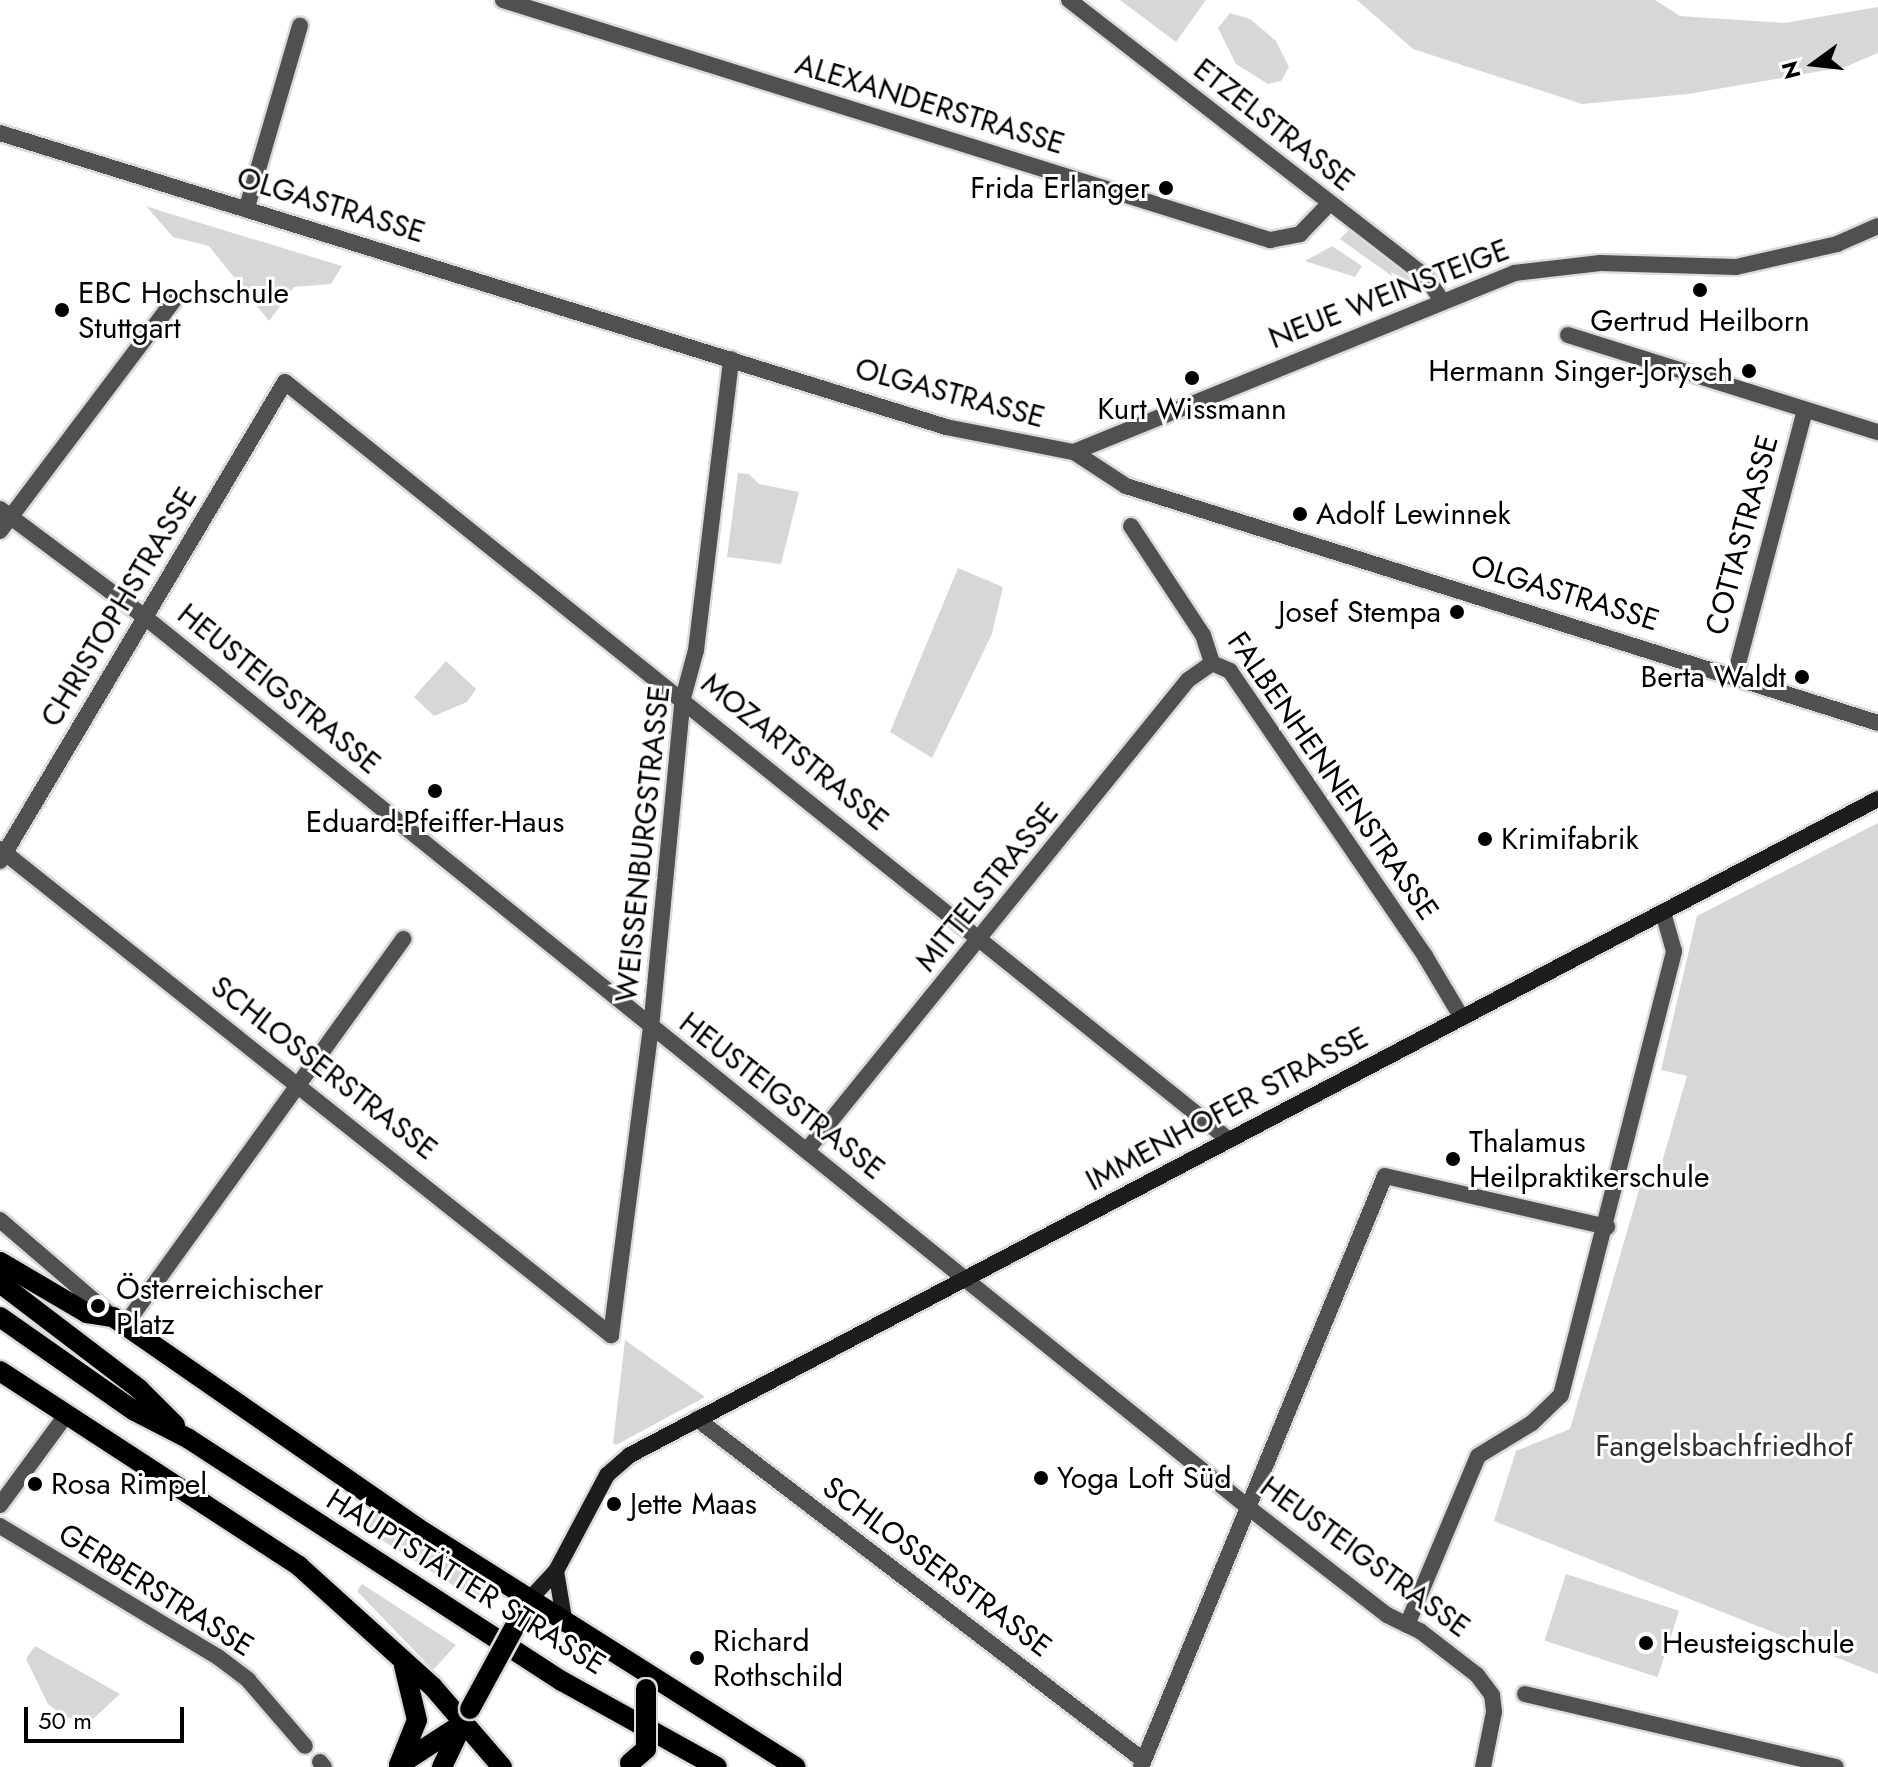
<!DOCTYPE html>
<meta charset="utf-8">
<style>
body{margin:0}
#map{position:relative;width:1878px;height:1767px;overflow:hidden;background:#fff;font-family:Jost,sans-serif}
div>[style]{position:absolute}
.green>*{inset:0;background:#d7d7d7;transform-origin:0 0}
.roads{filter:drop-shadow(2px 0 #dbdbdb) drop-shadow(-2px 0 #dbdbdb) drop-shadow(0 2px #dbdbdb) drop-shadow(0 -2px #dbdbdb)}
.minor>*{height:16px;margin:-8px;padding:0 8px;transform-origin:8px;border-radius:8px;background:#505050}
.tertiary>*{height:16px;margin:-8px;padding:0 8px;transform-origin:8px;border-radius:8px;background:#505050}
.secondary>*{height:16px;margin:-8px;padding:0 8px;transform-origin:8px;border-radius:8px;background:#1d1d1d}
.primary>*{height:20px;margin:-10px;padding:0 10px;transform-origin:10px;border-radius:10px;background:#000}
.bridges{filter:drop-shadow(2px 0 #dbdbdb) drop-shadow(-2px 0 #dbdbdb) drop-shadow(0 2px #dbdbdb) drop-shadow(0 -2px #dbdbdb)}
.primary-bridge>*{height:20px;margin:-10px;padding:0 10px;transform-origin:10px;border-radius:10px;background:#000}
.dots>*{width:22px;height:22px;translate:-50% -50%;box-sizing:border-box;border:4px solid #fff;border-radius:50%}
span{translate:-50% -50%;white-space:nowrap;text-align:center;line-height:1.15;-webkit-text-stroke:6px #fff;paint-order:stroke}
.street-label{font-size:30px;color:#000}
.poi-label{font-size:30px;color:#000}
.right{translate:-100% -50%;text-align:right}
.left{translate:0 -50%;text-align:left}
.park-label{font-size:30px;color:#2e2e2e}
.north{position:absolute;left:1774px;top:24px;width:80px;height:80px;-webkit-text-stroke:6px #fff;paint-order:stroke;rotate:255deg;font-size:22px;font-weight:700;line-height:32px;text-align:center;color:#000}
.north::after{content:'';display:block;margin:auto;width:28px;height:36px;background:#000;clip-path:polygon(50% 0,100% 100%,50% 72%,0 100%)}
.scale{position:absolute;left:24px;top:1707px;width:160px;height:36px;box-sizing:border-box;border:4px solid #000;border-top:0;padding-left:10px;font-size:24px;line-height:28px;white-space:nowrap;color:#000;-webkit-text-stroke:6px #fff;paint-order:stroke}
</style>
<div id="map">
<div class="green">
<div style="clip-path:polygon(1120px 0,1206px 0,1176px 42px)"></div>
<div style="clip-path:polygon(1357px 0,1655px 0,1680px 16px,1784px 23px,1878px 7px,1878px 53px,1845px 67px,1688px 94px,1582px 104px,1413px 49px)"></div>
<div style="clip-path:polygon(1230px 13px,1250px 19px,1276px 41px,1289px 67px,1281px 81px,1268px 84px,1236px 64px,1218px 28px)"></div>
<div style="clip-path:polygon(146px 206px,164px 212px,342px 266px,331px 284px,294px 287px,269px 321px,209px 246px,173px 237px)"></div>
<div style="clip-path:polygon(1350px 229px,1419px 282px,1403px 284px,1340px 239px)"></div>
<div style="clip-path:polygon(1332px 246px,1362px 266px,1355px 277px,1305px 261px)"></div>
<div style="clip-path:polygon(738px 473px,749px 474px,759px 484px,799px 492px,781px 564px,727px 557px)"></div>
<div style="clip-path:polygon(958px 568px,1003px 587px,992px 634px,932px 758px,890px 732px)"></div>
<div style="clip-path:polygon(446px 661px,476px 689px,467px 702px,434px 716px,414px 697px)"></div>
<div style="clip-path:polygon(1878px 823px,1878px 1674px,1494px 1521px,1516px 1451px,1570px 1429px,1641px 1183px,1655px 1186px,1687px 1076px,1661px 1070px,1697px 916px)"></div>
<div style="clip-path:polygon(625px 1340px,705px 1397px,616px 1445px,613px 1443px)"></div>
<div style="clip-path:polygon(370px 1510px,490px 1588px,481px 1603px,380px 1539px,360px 1522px)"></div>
<div style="left:1566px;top:1574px;width:119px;height:70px;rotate:18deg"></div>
<div style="clip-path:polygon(362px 1584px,456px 1645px,433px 1670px,357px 1591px)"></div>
<div style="clip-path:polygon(35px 1646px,120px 1694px,93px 1719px,66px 1718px,48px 1704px,26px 1659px)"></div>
</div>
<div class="roads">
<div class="minor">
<div style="left:503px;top:0;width:804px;rotate:17.38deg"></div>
<div style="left:1270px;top:240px;width:31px;rotate:-11deg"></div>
<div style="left:1300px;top:234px;width:42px;rotate:-46deg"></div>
<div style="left:1069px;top:0;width:452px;rotate:37.8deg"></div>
<div style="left:1426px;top:277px;width:27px;rotate:56deg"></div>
<div style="left:247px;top:207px;width:189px;rotate:-73.7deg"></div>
<div style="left:1568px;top:335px;width:325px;rotate:17.4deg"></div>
<div style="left:0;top:509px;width:182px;rotate:36.7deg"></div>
<div style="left:146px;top:618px;width:1417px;rotate:38.9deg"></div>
<div style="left:1249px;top:1508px;width:175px;rotate:37.8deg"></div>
<div style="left:1387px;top:1615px;width:37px;rotate:26deg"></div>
<div style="left:1420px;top:1631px;width:72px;rotate:37.7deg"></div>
<div style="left:1477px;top:1675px;width:25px;rotate:53deg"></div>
<div style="left:1492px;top:1695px;width:17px;rotate:83deg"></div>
<div style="left:1494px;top:1712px;width:56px;rotate:101.3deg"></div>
<div style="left:1131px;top:526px;width:131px;rotate:56.6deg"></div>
<div style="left:1203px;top:635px;width:29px;rotate:72deg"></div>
<div style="left:0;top:531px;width:289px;rotate:-53deg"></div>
<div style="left:1212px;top:663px;width:20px;rotate:24deg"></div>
<div style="left:1230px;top:671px;width:345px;rotate:55.6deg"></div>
<div style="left:1425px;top:956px;width:72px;rotate:59.2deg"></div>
<div style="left:1735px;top:675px;width:274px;rotate:-75.2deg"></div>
<div style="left:0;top:849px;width:781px;rotate:38.5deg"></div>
<div style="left:0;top:861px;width:557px;rotate:-59.25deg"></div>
<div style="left:285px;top:382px;width:1211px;rotate:38.76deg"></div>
<div style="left:807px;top:1150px;width:605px;rotate:-50.97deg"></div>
<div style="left:1188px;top:680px;width:29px;rotate:-35deg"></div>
<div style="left:125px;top:1325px;width:476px;rotate:-54.2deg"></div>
<div style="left:611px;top:1335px;width:310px;rotate:-82.6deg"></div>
<div style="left:651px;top:1028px;width:332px;rotate:-84.5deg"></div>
<div style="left:683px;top:698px;width:50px;rotate:-74.8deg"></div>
<div style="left:696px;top:650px;width:293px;rotate:-83.1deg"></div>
<div style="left:697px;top:1419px;width:561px;rotate:37.4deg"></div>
<div style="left:0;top:1505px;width:112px;rotate:-53.7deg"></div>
<div style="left:0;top:1526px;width:254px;rotate:31deg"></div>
<div style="left:218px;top:1657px;width:38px;rotate:37deg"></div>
<div style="left:248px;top:1680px;width:87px;rotate:49.2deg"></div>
<div style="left:1407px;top:1625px;width:183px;rotate:-67.2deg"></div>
<div style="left:1478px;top:1456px;width:63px;rotate:-31.4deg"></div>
<div style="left:1532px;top:1423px;width:40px;rotate:-44deg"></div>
<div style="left:1561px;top:1395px;width:458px;rotate:-75.7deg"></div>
<div style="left:1674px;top:951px;width:40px;rotate:-106deg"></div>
<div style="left:1525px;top:1694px;width:319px;rotate:13.2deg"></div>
<div style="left:320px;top:1762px;width:6px;rotate:51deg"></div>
<div style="left:1141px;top:1767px;width:639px;rotate:-67.57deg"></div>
<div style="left:1385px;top:1176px;width:228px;rotate:12.9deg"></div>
</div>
<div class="tertiary">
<div style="left:0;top:133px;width:991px;rotate:17.26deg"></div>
<div style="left:946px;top:427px;width:130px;rotate:11.1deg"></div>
<div style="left:1074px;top:452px;width:62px;rotate:33.2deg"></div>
<div style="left:1126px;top:486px;width:788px;rotate:17.49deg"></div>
<div style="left:1074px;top:452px;width:475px;rotate:-22.1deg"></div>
<div style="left:1514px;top:273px;width:87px;rotate:-6.6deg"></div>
<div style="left:1600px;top:263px;width:136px;rotate:1.7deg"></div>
<div style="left:1736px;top:267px;width:104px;rotate:-12.8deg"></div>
<div style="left:1837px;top:244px;width:45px;rotate:-23.7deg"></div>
<div style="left:0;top:1220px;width:149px;rotate:40.6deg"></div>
</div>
<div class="secondary">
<div style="left:556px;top:1571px;width:54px;rotate:80.4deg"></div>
<div style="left:528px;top:1601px;width:41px;rotate:-47deg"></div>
<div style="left:556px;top:1571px;width:109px;rotate:-62deg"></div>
<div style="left:607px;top:1475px;width:30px;rotate:-41deg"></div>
<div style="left:630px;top:1455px;width:1410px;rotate:-27.73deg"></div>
</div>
<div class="primary">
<div style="left:0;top:1262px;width:101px;rotate:30.4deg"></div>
<div style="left:87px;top:1313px;width:26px;rotate:9deg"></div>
<div style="left:113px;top:1317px;width:369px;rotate:34.7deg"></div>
<div style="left:416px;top:1527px;width:449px;rotate:32.3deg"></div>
<div style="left:0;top:1283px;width:175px;rotate:37.3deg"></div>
<div style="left:139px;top:1389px;width:51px;rotate:45deg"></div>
<div style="left:0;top:1317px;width:162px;rotate:35deg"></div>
<div style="left:133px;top:1410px;width:63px;rotate:27.4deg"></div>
<div style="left:189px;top:1439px;width:445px;rotate:33deg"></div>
<div style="left:562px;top:1681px;width:177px;rotate:29deg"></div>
<div style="left:0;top:1371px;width:357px;rotate:33.1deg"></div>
<div style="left:299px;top:1566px;width:179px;rotate:42.1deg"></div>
<div style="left:432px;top:1686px;width:107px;rotate:49.2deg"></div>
<div style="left:399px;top:1765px;width:48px;rotate:-68.2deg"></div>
<div style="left:417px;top:1720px;width:56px;rotate:-103.5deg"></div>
<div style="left:399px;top:1765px;width:75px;rotate:-33.1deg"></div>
<div style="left:442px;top:1767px;width:49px;rotate:-64.5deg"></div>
</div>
</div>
<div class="bridges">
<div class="primary-bridge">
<div style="left:470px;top:1709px;width:107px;rotate:-61.5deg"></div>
<div style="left:630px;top:1763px;width:21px;rotate:-41deg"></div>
<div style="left:646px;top:1749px;width:60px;rotate:-90deg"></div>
</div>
</div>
<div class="dots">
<div style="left:1166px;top:188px;background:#000"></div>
<div style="left:1700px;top:290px;background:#000"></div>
<div style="left:62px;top:310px;background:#000"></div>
<div style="left:1749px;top:371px;background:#000"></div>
<div style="left:1192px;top:378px;background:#000"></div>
<div style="left:1300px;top:514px;background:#000"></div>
<div style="left:1457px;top:612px;background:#000"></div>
<div style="left:1802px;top:677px;background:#000"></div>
<div style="left:435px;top:791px;background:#000"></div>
<div style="left:1485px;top:839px;background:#000"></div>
<div style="left:1453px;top:1159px;background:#000"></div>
<div style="left:98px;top:1306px;background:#000"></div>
<div style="left:1041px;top:1478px;background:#000"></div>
<div style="left:35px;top:1484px;background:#000"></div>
<div style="left:614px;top:1504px;background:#000"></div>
<div style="left:1646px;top:1643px;background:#000"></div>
<div style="left:697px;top:1658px;background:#000"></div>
</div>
<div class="street-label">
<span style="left:930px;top:104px;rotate:17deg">ALEXANDERSTRASSE</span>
<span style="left:1274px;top:125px;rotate:38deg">ETZELSTRASSE</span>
<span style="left:331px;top:205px;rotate:17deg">OLGASTRASSE</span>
<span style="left:1389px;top:294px;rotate:-21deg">NEUE WEINSTEIGE</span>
<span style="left:950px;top:393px;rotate:15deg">OLGASTRASSE</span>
<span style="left:1742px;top:535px;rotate:-75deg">COTTASTRASSE</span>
<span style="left:1565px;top:593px;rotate:17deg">OLGASTRASSE</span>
<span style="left:119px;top:607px;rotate:-59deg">CHRISTOPHSTRASSE</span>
<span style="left:279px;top:689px;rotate:39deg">HEUSTEIGSTRASSE</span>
<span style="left:795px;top:752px;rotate:39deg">MOZARTSTRASSE</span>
<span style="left:1333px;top:776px;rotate:55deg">FALBENHENNENSTRASSE</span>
<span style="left:643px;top:844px;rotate:-84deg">WEISSENBURGSTRASSE</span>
<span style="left:987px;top:887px;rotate:-51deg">MITTELSTRASSE</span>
<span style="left:324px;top:1068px;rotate:38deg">SCHLOSSERSTRASSE</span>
<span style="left:782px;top:1096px;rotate:38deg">HEUSTEIGSTRASSE</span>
<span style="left:1227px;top:1109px;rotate:-28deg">IMMENHOFER STRASSE</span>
<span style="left:1365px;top:1557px;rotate:36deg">HEUSTEIGSTRASSE</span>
<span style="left:937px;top:1567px;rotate:37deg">SCHLOSSERSTRASSE</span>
<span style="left:466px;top:1582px;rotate:32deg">HAUPTSTÄTTER STRASSE</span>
<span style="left:156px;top:1590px;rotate:32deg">GERBERSTRASSE</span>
</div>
<div class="poi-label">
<span class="right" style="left:1150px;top:188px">Frida Erlanger</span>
<span class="left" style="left:78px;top:310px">EBC Hochschule<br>Stuttgart</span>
<span style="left:1700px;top:321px">Gertrud Heilborn</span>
<span class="right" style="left:1733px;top:371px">Hermann Singer-Jorysch</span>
<span style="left:1192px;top:409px">Kurt Wissmann</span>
<span class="left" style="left:1316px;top:514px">Adolf Lewinnek</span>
<span class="right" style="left:1441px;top:612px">Josef Stempa</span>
<span class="right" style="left:1786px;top:677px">Berta Waldt</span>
<span style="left:435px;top:822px">Eduard-Pfeiffer-Haus</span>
<span class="left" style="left:1501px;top:839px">Krimifabrik</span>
<span class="left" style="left:1469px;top:1159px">Thalamus<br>Heilpraktikerschule</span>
<span class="left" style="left:116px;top:1306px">Österreichischer<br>Platz</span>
<span class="left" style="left:1057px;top:1478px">Yoga Loft Süd</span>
<span class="left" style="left:51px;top:1484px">Rosa Rimpel</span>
<span class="left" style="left:630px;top:1504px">Jette Maas</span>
<span class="left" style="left:713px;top:1658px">Richard<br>Rothschild</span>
<span class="left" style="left:1662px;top:1643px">Heusteigschule</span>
</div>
<div class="park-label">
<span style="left:1724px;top:1446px">Fangelsbachfriedhof</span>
</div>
<div class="north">N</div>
<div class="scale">50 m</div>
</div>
